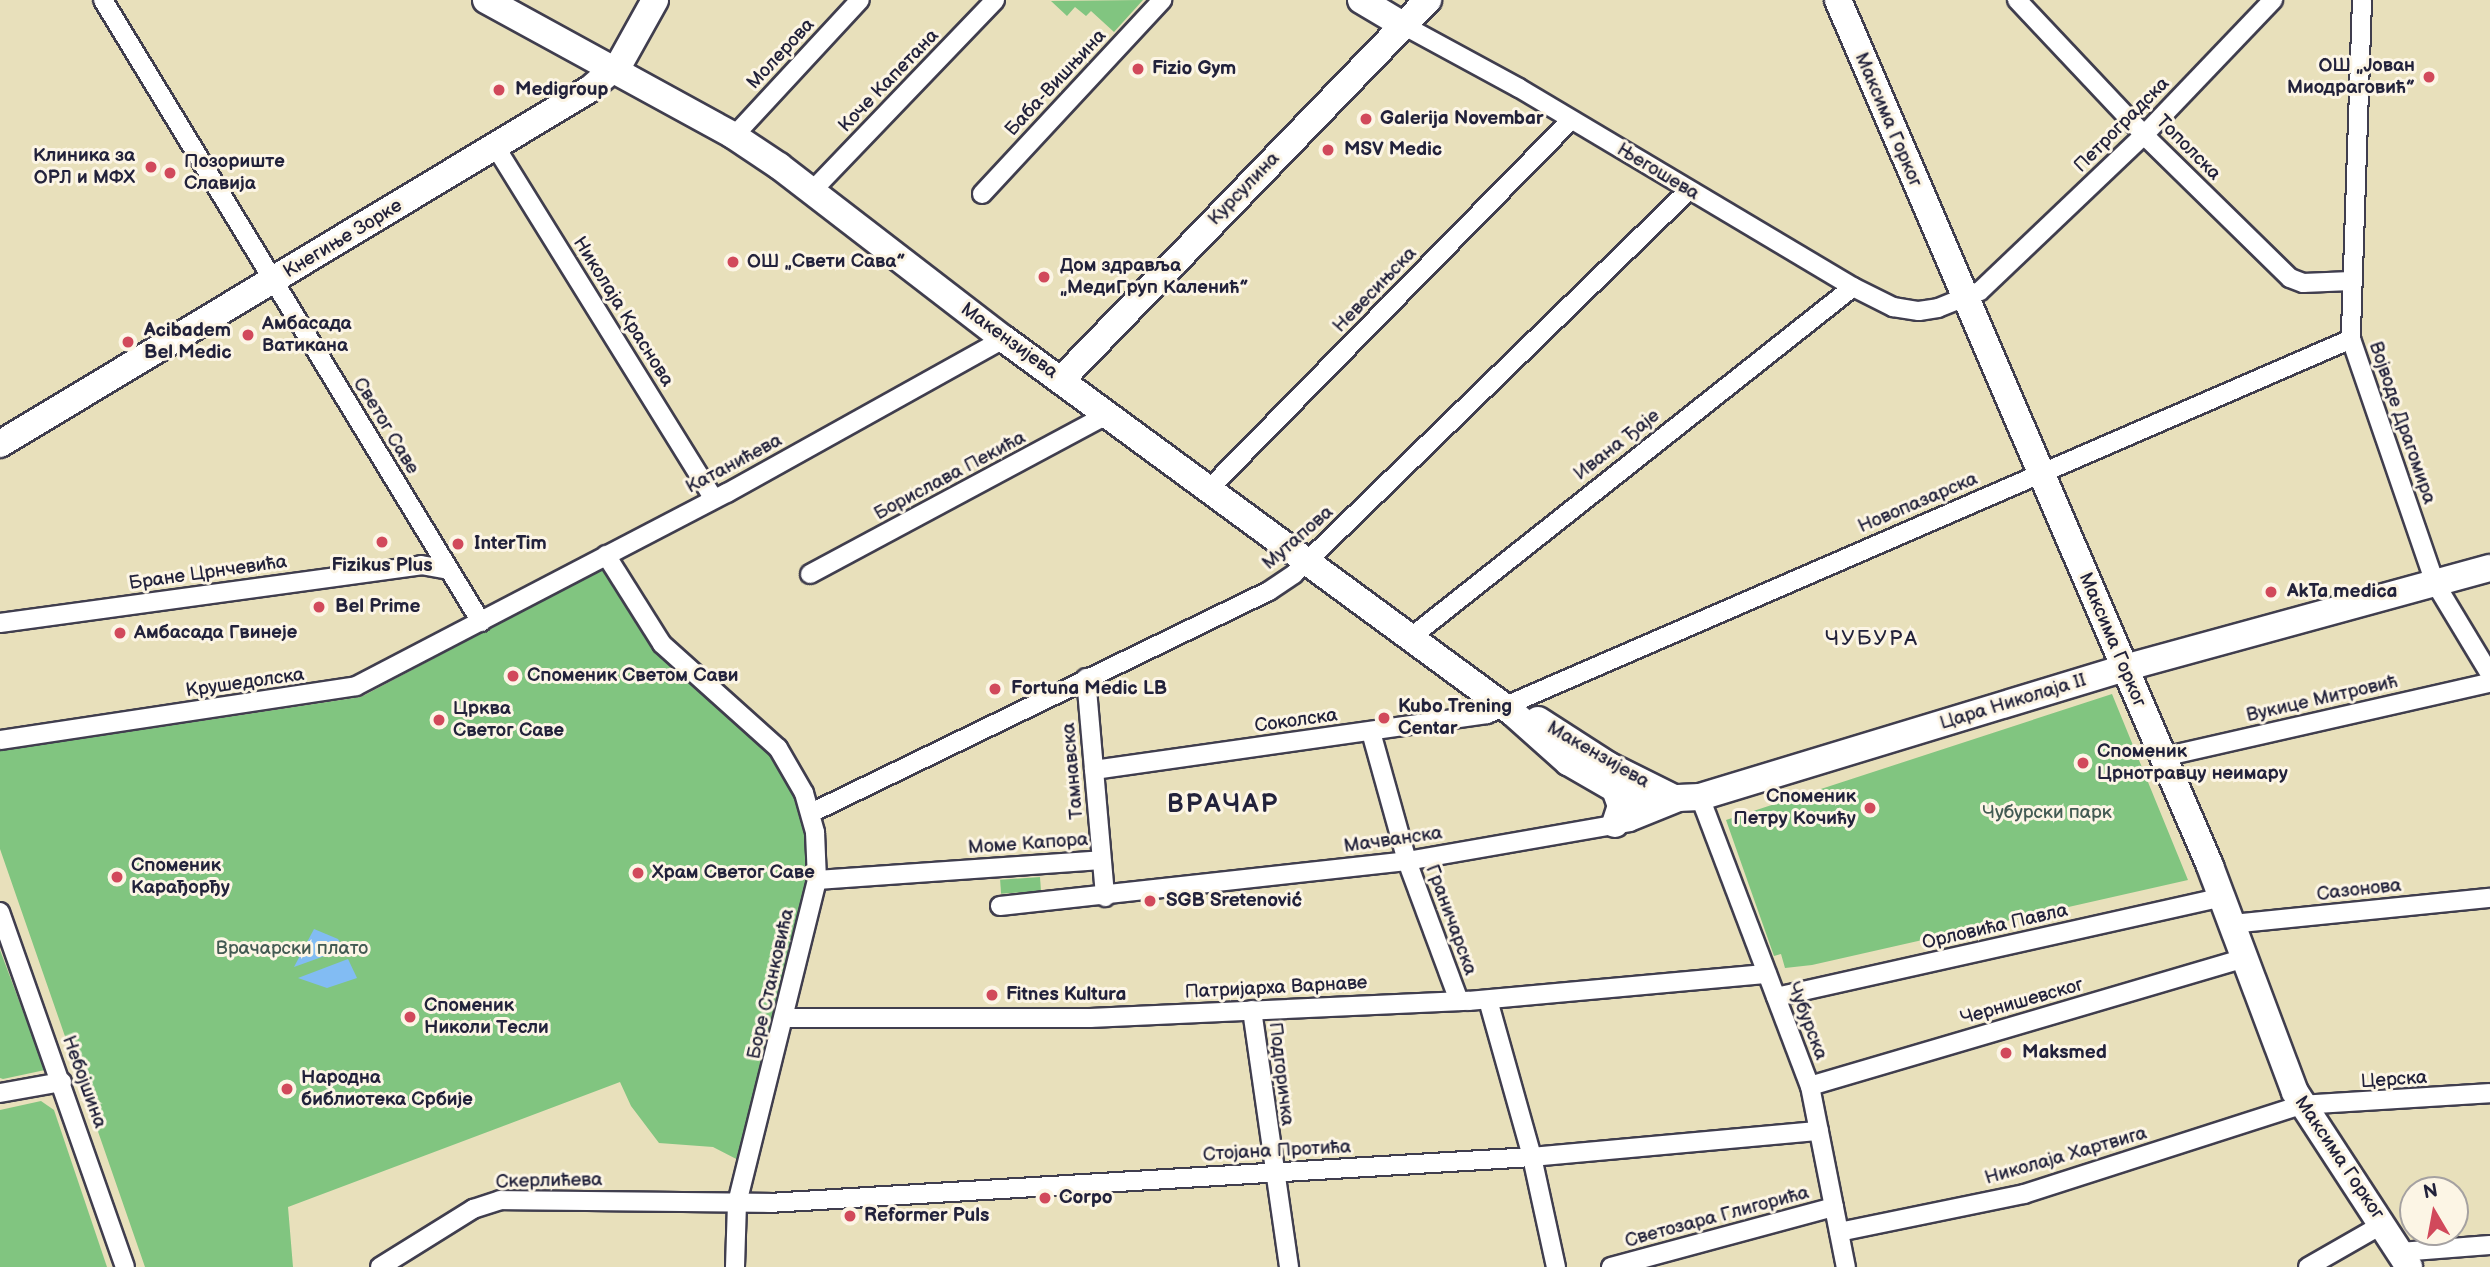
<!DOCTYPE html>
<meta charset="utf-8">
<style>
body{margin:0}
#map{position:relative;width:2490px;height:1267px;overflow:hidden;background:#e8e0bb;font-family:"Balsamiq Sans",sans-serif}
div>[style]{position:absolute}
.green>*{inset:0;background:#81c580;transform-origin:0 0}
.water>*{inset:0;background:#82bcf3}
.roads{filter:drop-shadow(2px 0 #403e4e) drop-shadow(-2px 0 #403e4e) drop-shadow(0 2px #403e4e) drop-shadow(0 -2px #403e4e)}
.street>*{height:18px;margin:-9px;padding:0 9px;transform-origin:9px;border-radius:9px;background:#fff}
.secondary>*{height:26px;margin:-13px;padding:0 13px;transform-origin:13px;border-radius:13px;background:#fff}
.dots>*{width:19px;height:19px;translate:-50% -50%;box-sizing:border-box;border:4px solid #fcf5e5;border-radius:50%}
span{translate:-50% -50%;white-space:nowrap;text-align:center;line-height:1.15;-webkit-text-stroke:6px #fcf5e5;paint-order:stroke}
.street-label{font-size:19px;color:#22223b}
.poi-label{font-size:19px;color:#22223b;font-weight:700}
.right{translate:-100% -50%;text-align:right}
.left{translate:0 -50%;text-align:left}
.park-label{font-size:19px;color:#435b53}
.neighbourhood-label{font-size:21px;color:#22223b;letter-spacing:2px}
.district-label{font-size:26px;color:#22223b;font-weight:700;letter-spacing:2px}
.north{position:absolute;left:2399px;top:1176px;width:70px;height:70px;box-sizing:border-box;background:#fcf5e5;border:2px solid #a5a1a1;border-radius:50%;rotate:350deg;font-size:19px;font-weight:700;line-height:28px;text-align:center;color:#22223b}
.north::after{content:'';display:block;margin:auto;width:24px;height:32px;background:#d1495b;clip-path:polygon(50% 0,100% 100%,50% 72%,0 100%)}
</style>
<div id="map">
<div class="green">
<div style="clip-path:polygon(1143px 0,1114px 32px,1091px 11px,1086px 16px,1075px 7px,1067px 16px,1051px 1px)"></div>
<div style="clip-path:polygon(611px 564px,650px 629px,793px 769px,817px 857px,748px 1165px,713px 1147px,659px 1143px,631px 1106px,620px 1082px,288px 1207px,293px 1267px,145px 1267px,0 849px,0 751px,361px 697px)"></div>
<div style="clip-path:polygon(2112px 694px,2188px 880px,1812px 965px,1785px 968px,1781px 954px,1774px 956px,1726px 820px)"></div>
<div style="left:1040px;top:877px;width:14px;height:40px;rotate:86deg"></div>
<div style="clip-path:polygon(0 950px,45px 1070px,3px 1079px,0 1078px)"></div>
<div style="clip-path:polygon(41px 1101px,54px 1110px,107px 1267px,0 1267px,0 1110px)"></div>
</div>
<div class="water">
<div style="clip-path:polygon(314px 929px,338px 939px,344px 949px,294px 967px)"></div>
<div style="clip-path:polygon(348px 959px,357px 978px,327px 988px,298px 978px)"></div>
</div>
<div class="roads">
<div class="street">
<div style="left:103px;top:0;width:728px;rotate:58.71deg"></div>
<div style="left:2017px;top:0;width:185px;rotate:46.7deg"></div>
<div style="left:2144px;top:135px;width:204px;rotate:44.4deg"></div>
<div style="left:2290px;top:278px;width:14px;rotate:21deg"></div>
<div style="left:2303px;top:283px;width:48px;rotate:-2.4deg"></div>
<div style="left:2362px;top:0;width:339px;rotate:91.9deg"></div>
<div style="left:2351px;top:339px;width:258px;rotate:71deg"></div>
<div style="left:2435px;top:583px;width:106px;rotate:58.9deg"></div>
<div style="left:1403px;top:25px;width:132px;rotate:28.5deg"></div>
<div style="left:1519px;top:88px;width:389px;rotate:30.8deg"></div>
<div style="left:1853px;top:287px;width:45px;rotate:26.6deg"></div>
<div style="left:1893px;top:307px;width:26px;rotate:9deg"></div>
<div style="left:1919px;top:311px;width:19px;rotate:-9deg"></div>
<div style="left:1938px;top:308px;width:45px;rotate:-22deg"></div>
<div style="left:1980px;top:291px;width:226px;rotate:-43.6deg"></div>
<div style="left:2144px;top:135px;width:187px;rotate:-46.3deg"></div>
<div style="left:734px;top:136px;width:185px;rotate:-47.2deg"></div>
<div style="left:495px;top:146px;width:415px;rotate:58.2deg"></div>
<div style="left:813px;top:190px;width:263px;rotate:-46.2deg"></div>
<div style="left:982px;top:194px;width:265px;rotate:-47.1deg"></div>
<div style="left:1209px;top:489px;width:517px;rotate:-45.55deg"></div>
<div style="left:606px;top:555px;width:105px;rotate:57.8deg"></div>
<div style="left:662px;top:644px;width:156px;rotate:41.9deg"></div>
<div style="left:778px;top:748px;width:52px;rotate:60deg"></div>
<div style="left:804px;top:793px;width:41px;rotate:74.2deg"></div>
<div style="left:815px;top:832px;width:48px;rotate:87.6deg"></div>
<div style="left:817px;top:880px;width:333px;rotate:103.9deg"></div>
<div style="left:737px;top:1203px;width:64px;rotate:91.8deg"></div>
<div style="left:810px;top:574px;width:338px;rotate:-28.2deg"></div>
<div style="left:0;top:623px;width:425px;rotate:-7.8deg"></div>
<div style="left:421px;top:565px;width:28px;rotate:10deg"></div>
<div style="left:1410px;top:638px;width:565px;rotate:-38.39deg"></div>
<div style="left:1086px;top:678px;width:220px;rotate:85deg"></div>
<div style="left:1371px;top:732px;width:134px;rotate:74.4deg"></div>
<div style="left:1407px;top:861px;width:149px;rotate:69.6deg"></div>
<div style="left:0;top:740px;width:360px;rotate:-8.6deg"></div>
<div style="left:356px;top:686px;width:418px;rotate:-27.5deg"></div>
<div style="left:727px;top:493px;width:317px;rotate:-29.1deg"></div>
<div style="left:2163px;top:757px;width:335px;rotate:-12.8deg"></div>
<div style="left:1094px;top:770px;width:397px;rotate:-8.1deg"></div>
<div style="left:1487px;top:714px;width:942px;rotate:-23.46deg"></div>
<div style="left:1700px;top:797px;width:309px;rotate:69.2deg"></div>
<div style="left:1810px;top:1086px;width:185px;rotate:78.8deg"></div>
<div style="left:811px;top:813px;width:509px;rotate:-25.86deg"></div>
<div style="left:1269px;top:591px;width:30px;rotate:-34deg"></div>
<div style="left:1294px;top:574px;width:551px;rotate:-44.19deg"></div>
<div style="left:817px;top:880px;width:285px;rotate:-4deg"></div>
<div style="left:1000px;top:906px;width:409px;rotate:-6.3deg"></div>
<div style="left:1407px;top:861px;width:226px;rotate:-9.9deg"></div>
<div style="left:1630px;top:822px;width:56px;rotate:-22deg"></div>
<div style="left:0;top:912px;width:376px;rotate:70.6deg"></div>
<div style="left:2232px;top:924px;width:259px;rotate:-5.8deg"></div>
<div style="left:1776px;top:997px;width:457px;rotate:-12.6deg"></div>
<div style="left:1488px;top:1000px;width:163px;rotate:74.3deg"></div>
<div style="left:1532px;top:1157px;width:113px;rotate:77.7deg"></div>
<div style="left:1252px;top:1010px;width:260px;rotate:81.8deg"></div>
<div style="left:785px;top:1018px;width:305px"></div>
<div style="left:1090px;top:1018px;width:379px;rotate:-2.6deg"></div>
<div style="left:1469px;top:1001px;width:299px;rotate:-5.2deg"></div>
<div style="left:1810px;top:1086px;width:454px;rotate:-16.4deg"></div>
<div style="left:0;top:1093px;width:63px;rotate:-10.1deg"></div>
<div style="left:1839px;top:1232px;width:189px;rotate:-11.6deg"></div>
<div style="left:2024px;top:1194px;width:291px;rotate:-17.8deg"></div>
<div style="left:2301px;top:1105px;width:189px;rotate:-3.6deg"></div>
<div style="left:2400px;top:1252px;width:90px;rotate:-4.4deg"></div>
<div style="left:380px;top:1267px;width:110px;rotate:-31.9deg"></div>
<div style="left:473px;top:1209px;width:28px;rotate:-18deg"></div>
<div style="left:500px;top:1200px;width:269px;rotate:0.6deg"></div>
<div style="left:769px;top:1203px;width:764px;rotate:-3.45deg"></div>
<div style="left:1532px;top:1157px;width:288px;rotate:-5.2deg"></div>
<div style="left:1611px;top:1267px;width:231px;rotate:-15.1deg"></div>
<div style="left:2308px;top:1267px;width:86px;rotate:-29.8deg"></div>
</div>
<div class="secondary">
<div style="left:486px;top:0;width:283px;rotate:28.7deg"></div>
<div style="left:734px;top:136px;width:54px;rotate:33.7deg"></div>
<div style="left:779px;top:166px;width:284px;rotate:37.6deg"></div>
<div style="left:1004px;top:339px;width:632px;rotate:36.31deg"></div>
<div style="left:1513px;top:713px;width:74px;rotate:41.7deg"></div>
<div style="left:1568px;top:762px;width:76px;rotate:29.9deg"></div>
<div style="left:1634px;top:800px;width:66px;rotate:-2.6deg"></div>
<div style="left:1700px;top:797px;width:443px;rotate:-16.9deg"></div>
<div style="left:2124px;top:668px;width:379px;rotate:-15.3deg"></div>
<div style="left:1361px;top:0;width:49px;rotate:30.8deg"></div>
<div style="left:1838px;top:0;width:943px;rotate:66.75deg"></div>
<div style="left:2210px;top:866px;width:241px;rotate:69.4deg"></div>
<div style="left:2295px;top:1092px;width:209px;rotate:56.9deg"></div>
<div style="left:1062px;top:379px;width:527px;rotate:-46deg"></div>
<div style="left:0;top:444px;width:689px;rotate:-31.04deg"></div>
<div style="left:590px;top:89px;width:40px;rotate:-41deg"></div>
<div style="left:620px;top:63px;width:72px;rotate:-60.9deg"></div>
<div style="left:1538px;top:720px;width:83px;rotate:32.7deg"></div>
<div style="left:1608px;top:765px;width:74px;rotate:26.6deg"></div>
<div style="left:1615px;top:824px;width:19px;rotate:-72deg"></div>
<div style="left:1621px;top:806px;width:15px;rotate:-110deg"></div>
</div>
</div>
<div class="dots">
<div style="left:1138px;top:69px;background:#d1495b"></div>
<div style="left:2429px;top:77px;background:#d1495b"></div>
<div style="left:499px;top:90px;background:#d1495b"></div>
<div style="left:1366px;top:119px;background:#d1495b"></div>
<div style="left:1328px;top:150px;background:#d1495b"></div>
<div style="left:151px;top:167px;background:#d1495b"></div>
<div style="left:170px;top:173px;background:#d1495b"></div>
<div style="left:733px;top:262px;background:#d1495b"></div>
<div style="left:1044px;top:277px;background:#d1495b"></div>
<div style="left:248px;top:335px;background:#d1495b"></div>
<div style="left:128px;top:342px;background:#d1495b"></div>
<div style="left:382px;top:542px;background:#d1495b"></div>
<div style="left:458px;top:544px;background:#d1495b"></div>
<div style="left:2271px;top:592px;background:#d1495b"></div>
<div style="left:319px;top:607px;background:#d1495b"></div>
<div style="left:120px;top:633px;background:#d1495b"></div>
<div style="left:513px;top:676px;background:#d1495b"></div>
<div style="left:995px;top:689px;background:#d1495b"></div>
<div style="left:1384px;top:718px;background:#d1495b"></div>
<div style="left:439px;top:720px;background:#d1495b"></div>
<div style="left:2083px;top:763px;background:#d1495b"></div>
<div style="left:1870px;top:808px;background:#d1495b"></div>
<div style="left:638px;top:873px;background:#d1495b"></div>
<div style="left:117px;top:877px;background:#d1495b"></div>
<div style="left:1150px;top:901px;background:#d1495b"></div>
<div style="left:992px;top:995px;background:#d1495b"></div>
<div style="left:410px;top:1017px;background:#d1495b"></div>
<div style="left:2006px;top:1053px;background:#d1495b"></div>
<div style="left:287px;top:1089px;background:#d1495b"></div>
<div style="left:1045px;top:1198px;background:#d1495b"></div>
<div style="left:850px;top:1216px;background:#d1495b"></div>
</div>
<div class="street-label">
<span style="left:781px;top:54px;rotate:-47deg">Молерова</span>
<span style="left:889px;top:81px;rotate:-46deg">Коче Капетана</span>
<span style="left:1056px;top:83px;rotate:-47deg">Баба-Вишњина</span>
<span style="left:1888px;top:120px;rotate:67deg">Максима Горког</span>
<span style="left:2122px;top:125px;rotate:-45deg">Петроградска</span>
<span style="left:2188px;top:148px;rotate:45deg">Тополска</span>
<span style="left:1658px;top:172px;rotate:31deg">Његошева</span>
<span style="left:1244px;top:189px;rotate:-46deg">Курсулина</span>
<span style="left:343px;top:239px;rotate:-31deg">Кнегиње Зорке</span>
<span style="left:1375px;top:290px;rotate:-46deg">Невесињска</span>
<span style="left:623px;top:312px;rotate:58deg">Николаја Краснова</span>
<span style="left:1009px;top:341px;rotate:36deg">Макензијева</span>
<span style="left:2402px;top:423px;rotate:71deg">Војводе Драгомира</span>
<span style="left:386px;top:426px;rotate:59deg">Светог Саве</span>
<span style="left:1617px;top:445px;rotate:-38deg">Ивана Ђаје</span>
<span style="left:734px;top:464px;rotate:-28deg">Катанићева</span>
<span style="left:950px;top:476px;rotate:-28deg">Борислава Пекића</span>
<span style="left:1918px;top:503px;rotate:-23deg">Новопазарска</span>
<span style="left:1298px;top:538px;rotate:-41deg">Мутапова</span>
<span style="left:208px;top:573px;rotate:-8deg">Бране Црнчевића</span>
<span style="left:2112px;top:640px;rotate:67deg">Максима Горког</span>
<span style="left:245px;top:683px;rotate:-8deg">Крушедолска</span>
<span style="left:2322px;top:699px;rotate:-13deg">Вукице Митровић</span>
<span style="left:2013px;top:702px;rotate:-17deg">Цара Николаја II</span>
<span style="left:1296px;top:721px;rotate:-8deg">Соколска</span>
<span style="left:1598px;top:755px;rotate:30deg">Макензијева</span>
<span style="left:1073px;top:771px;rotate:-95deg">Тамнавска</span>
<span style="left:1393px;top:840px;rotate:-8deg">Мачванска</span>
<span style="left:1028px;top:844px;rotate:-4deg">Моме Капора</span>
<span style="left:2359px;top:890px;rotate:-6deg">Сазонова</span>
<span style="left:1451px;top:920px;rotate:70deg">Граничарска</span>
<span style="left:1995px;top:927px;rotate:-13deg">Орловића Павла</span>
<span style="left:771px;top:984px;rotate:-77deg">Боре Станковића</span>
<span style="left:1276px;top:988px;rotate:-3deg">Патријарха Варнаве</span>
<span style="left:2022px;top:1002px;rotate:-16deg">Чернишевског</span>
<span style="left:1807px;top:1021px;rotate:69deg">Чубурска</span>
<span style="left:1281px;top:1074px;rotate:83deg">Подгоричка</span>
<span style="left:2394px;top:1080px;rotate:-4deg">Церска</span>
<span style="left:84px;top:1082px;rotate:70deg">Небојшина</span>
<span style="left:1277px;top:1151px;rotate:-3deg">Стојана Протића</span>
<span style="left:2066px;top:1156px;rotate:-16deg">Николаја Хартвига</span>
<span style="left:2339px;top:1158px;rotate:56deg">Максима Горког</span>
<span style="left:549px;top:1181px;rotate:-1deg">Скерлићева</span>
<span style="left:1717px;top:1217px;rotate:-15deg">Светозара Глигорића</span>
</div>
<div class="poi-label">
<span class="right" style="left:2415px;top:77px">ОШ „Јован<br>Миодраговић”</span>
<span class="left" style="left:1152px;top:69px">Fizio Gym</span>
<span class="left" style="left:515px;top:90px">Medigroup</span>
<span class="left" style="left:1380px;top:119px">Galerija Novembar</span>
<span class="left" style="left:1344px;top:150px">MSV Medic</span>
<span class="right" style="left:135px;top:167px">Клиника за<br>ОРЛ и МФХ</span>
<span class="left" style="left:184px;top:173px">Позориште<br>Славија</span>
<span class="left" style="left:747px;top:262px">ОШ „Свети Сава”</span>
<span class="left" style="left:1060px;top:277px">Дом здравља<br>„МедиГруп Каленић”</span>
<span class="left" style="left:262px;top:335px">Амбасада<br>Ватикана</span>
<span class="left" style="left:144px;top:342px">Acibadem<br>Bel Medic</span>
<span class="left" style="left:474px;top:544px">InterTim</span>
<span style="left:382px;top:566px">Fizikus Plus</span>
<span class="left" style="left:2287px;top:592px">AkTa medica</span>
<span class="left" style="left:335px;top:607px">Bel Prime</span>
<span class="left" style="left:134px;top:633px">Амбасада Гвинеје</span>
<span class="left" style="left:527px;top:676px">Споменик Светом Сави</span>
<span class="left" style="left:1011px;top:689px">Fortuna Medic LB</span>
<span class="left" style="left:1398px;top:718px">Kubo Trening<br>Centar</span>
<span class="left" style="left:453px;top:720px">Црква<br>Светог Саве</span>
<span class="left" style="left:2097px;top:763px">Споменик<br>Црнотравцу неимару</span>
<span class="right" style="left:1856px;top:808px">Споменик<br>Петру Кочићу</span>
<span class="left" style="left:131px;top:877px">Споменик<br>Карађорђу</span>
<span class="left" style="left:652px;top:873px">Храм Светог Саве</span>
<span class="left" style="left:1166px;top:901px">SGB Sretenović</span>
<span class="left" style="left:1006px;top:995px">Fitnes Kultura</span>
<span class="left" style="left:424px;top:1017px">Споменик<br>Николи Тесли</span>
<span class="left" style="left:2022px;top:1053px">Maksmed</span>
<span class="left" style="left:301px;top:1089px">Народна<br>библиотека Србије</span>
<span class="left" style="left:1059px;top:1198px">Corpo</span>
<span class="left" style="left:864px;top:1216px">Reformer Puls</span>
</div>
<div class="park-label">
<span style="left:2047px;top:813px">Чубурски парк</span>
<span style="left:292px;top:949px">Врачарски плато</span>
</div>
<div class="neighbourhood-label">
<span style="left:1872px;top:639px">ЧУБУРА</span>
</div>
<div class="district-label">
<span style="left:1223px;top:805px">ВРАЧАР</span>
</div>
<div class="north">N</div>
</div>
